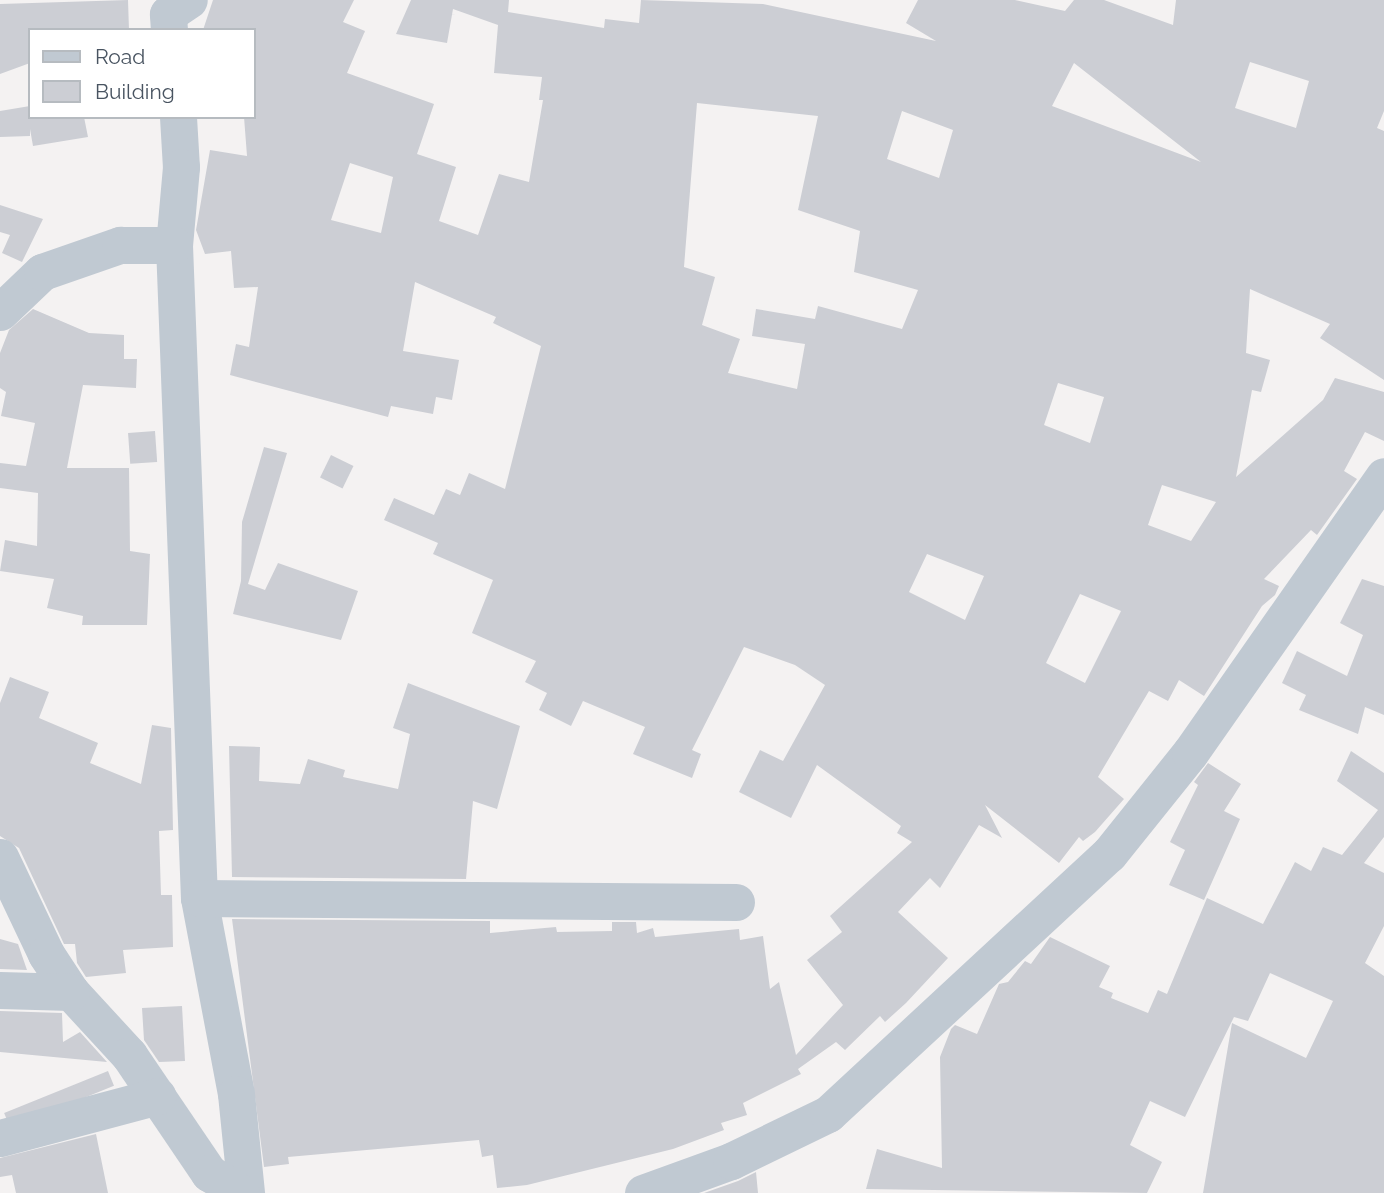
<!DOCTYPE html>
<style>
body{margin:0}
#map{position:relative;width:1384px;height:1193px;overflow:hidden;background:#f4f2f2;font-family:Raleway,sans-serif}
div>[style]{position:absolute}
.building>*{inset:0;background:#ccced4;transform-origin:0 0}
.minor>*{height:37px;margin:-18.5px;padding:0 18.5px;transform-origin:18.5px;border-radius:18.5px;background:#c0c9d2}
span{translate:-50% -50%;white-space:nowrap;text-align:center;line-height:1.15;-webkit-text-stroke:5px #fff;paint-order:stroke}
.legend{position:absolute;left:28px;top:28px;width:228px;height:91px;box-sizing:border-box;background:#fff;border:2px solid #b6bbc0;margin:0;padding:9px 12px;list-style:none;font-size:21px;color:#495461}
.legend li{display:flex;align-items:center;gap:14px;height:35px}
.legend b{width:35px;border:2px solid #b6bbc0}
</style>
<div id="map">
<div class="building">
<div style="clip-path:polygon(128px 0,129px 30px,30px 30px,30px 63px,0 74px,0 4px)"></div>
<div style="clip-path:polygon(evenodd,213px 0,354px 0,343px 22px,365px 31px,347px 73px,434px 104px,417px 154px,456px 167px,439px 221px,478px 235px,499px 174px,529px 182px,543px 100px,539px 100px,542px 77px,494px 73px,498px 25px,453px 9px,447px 43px,396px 34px,411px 0,509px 0,508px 12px,604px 28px,605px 19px,639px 23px,641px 0,763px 4px,936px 41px,906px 23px,918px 0,1015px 0,1065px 11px,1074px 0,1104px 0,1173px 25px,1176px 0,1384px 0,1384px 111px,1377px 128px,1384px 131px,1384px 380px,1320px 338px,1330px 324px,1250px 289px,1246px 353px,1270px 360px,1261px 392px,1252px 390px,1236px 477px,1323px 400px,1335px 378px,1384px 392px,1384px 441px,1365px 432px,1344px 471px,1357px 479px,1317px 535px,1311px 530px,1264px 579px,1279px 586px,1275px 595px,1262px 606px,1204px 696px,1179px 680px,1168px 701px,1149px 691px,1098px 777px,1124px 799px,1095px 832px,1083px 841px,1079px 837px,1059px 863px,985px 805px,1002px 838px,979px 825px,940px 888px,930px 878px,898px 912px,948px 958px,906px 1003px,885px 1022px,880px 1016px,845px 1050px,836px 1042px,798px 1069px,801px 1074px,743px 1103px,747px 1115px,721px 1123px,724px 1130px,673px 1149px,527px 1185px,497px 1188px,493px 1155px,482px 1157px,479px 1140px,288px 1157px,289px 1164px,264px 1167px,232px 919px,490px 921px,490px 933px,556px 927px,557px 932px,612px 931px,612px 922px,636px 922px,637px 933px,653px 928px,655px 937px,739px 929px,740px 940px,763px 936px,770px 989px,779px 982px,796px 1055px,843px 1005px,807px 960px,842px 932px,830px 916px,912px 842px,897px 833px,901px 826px,817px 765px,791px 818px,739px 792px,760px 750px,783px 761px,825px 685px,795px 665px,744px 647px,692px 750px,701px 754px,692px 778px,633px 754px,645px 727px,583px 701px,571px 726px,539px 710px,547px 693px,525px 682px,536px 661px,472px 633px,493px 580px,433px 554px,438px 543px,384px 520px,394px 498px,434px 515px,446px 489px,460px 495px,469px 473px,505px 489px,541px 346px,493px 323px,496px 317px,415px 282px,403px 351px,459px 360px,452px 400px,436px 397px,433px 414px,391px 406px,388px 417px,230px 375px,236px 344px,249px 347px,258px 287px,234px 288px,231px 251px,205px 254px,196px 230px,210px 150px,247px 156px,244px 117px,254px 117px,254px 30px,203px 30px,213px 0,1250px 62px,1309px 81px,1296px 128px,1235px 108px,1250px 62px,213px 0,1074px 63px,1201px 162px,1052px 106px,1074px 63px,213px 0,697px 103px,818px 116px,798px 210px,860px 231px,854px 272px,918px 290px,902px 329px,818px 306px,815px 319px,756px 309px,752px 336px,805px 344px,797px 389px,728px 373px,740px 339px,702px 325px,715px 277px,684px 267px,697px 103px,213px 0,902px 111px,953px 130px,939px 178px,887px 159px,902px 111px,213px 0,350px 163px,393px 177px,381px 233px,331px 220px,350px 163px,213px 0,1058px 383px,1104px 397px,1090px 443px,1044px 425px,1058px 383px,213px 0,1162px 485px,1216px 502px,1191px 541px,1148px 525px,1162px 485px,213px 0,927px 554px,984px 576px,965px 620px,909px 592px,927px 554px,213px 0,1080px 594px,1121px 611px,1085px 683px,1046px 663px,1080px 594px)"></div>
<div style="clip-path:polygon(30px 106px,30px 117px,84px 117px,88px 137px,33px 146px,30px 129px,30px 136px,0 137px,0 111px)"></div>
<div style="clip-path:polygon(0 205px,43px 219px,22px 262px,2px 253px,10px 235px,0 232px)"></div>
<div style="clip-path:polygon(33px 309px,89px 333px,124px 335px,124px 359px,137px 359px,136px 388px,83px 385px,67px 468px,129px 468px,130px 551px,150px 554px,147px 625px,82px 625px,83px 616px,47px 608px,54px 579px,0 571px,5px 540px,37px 546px,38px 493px,0 488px,0 463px,26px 466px,35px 423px,1px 416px,6px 392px,0 388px,0 353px,9px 330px)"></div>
<div style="left:155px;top:431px;width:31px;height:27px;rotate:86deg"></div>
<div style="clip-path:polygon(264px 447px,287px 453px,248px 584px,265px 590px,278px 563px,358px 591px,341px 640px,233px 614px,241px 581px,242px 522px)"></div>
<div style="left:331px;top:455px;width:25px;height:25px;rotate:26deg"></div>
<div style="clip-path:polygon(1362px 579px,1384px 586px,1384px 715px,1365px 707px,1358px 734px,1299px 710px,1306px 695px,1282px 683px,1297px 651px,1347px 676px,1363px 635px,1340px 623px)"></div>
<div style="clip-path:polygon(10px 677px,49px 692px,39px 718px,98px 743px,90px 763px,141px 784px,152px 725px,171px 728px,173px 830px,159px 831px,161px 895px,172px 895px,173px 947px,123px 950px,126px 973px,86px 977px,77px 963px,75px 944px,64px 944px,19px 848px,0 836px,0 703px)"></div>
<div style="clip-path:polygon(408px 683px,520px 726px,497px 809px,473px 801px,466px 879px,232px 877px,229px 746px,260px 747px,259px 781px,300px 784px,308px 759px,345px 770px,343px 777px,398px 789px,410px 734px,393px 728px)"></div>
<div style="clip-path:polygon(1351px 751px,1384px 773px,1384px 837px,1364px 863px,1384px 873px,1384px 926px,1365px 963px,1384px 976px,1384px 1193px,1203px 1193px,1232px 1023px,1306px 1058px,1333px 1001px,1270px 973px,1248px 1021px,1234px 1017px,1185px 1117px,1150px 1101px,1130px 1145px,1162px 1162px,1147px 1193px,866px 1189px,877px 1149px,942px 1168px,940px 1057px,951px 1029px,955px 1025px,977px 1034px,999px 984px,1008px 982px,1025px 961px,1031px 964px,1050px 937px,1110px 966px,1099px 987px,1113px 993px,1111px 998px,1148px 1013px,1158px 990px,1167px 994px,1207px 898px,1263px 924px,1295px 862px,1311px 871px,1323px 847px,1342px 855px,1378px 810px,1337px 781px)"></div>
<div style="clip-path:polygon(1208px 763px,1241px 784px,1224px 811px,1240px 819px,1204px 900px,1169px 885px,1185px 850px,1170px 842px,1198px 785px,1194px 782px)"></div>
<div style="clip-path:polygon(0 939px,18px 944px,27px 970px,0 969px)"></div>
<div style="clip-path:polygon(182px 1006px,185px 1061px,159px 1062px,144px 1040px,142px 1008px)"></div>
<div style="clip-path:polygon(0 1011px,62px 1013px,63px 1042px,80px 1032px,107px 1062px,0 1052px)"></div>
<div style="left:108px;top:1071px;width:16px;height:112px;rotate:68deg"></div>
<div style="clip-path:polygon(96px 1134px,108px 1193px,16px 1193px,12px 1175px,0 1177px,0 1158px)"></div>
<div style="clip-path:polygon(756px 1172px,758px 1193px,704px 1193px,738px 1181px)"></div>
</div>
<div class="minor">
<div style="left:169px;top:30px;width:16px;rotate:-94deg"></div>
<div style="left:168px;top:14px;width:25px;rotate:-34deg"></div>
<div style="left:178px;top:117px;width:50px;rotate:86.6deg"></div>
<div style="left:181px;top:167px;width:78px;rotate:95.1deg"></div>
<div style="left:174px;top:245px;width:653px;rotate:87.81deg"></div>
<div style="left:199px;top:898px;width:199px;rotate:79.3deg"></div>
<div style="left:236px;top:1094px;width:100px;rotate:84.2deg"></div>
<div style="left:0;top:312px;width:58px;rotate:-43.6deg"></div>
<div style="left:42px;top:272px;width:83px;rotate:-19.1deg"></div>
<div style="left:120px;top:245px;width:54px"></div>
<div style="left:0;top:857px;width:107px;rotate:64.6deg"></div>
<div style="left:46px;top:954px;width:45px;rotate:56.7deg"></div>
<div style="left:71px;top:992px;width:86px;rotate:47.4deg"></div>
<div style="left:129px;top:1055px;width:143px;rotate:55.9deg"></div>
<div style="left:209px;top:1173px;width:38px;rotate:32deg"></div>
<div style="left:199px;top:898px;width:537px;rotate:0.43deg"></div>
<div style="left:0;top:990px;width:71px;rotate:1.6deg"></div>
<div style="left:0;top:1138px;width:163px;rotate:-14.9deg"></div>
<div style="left:643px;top:1193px;width:94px;rotate:-20deg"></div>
<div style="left:731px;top:1161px;width:108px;rotate:-25.9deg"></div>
<div style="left:828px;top:1114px;width:383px;rotate:-42.8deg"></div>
<div style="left:1109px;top:854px;width:129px;rotate:-51.3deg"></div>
<div style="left:1190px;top:753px;width:338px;rotate:-55deg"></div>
</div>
<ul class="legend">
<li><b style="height:9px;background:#c0c9d2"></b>Road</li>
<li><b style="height:19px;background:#ccced4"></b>Building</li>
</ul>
</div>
